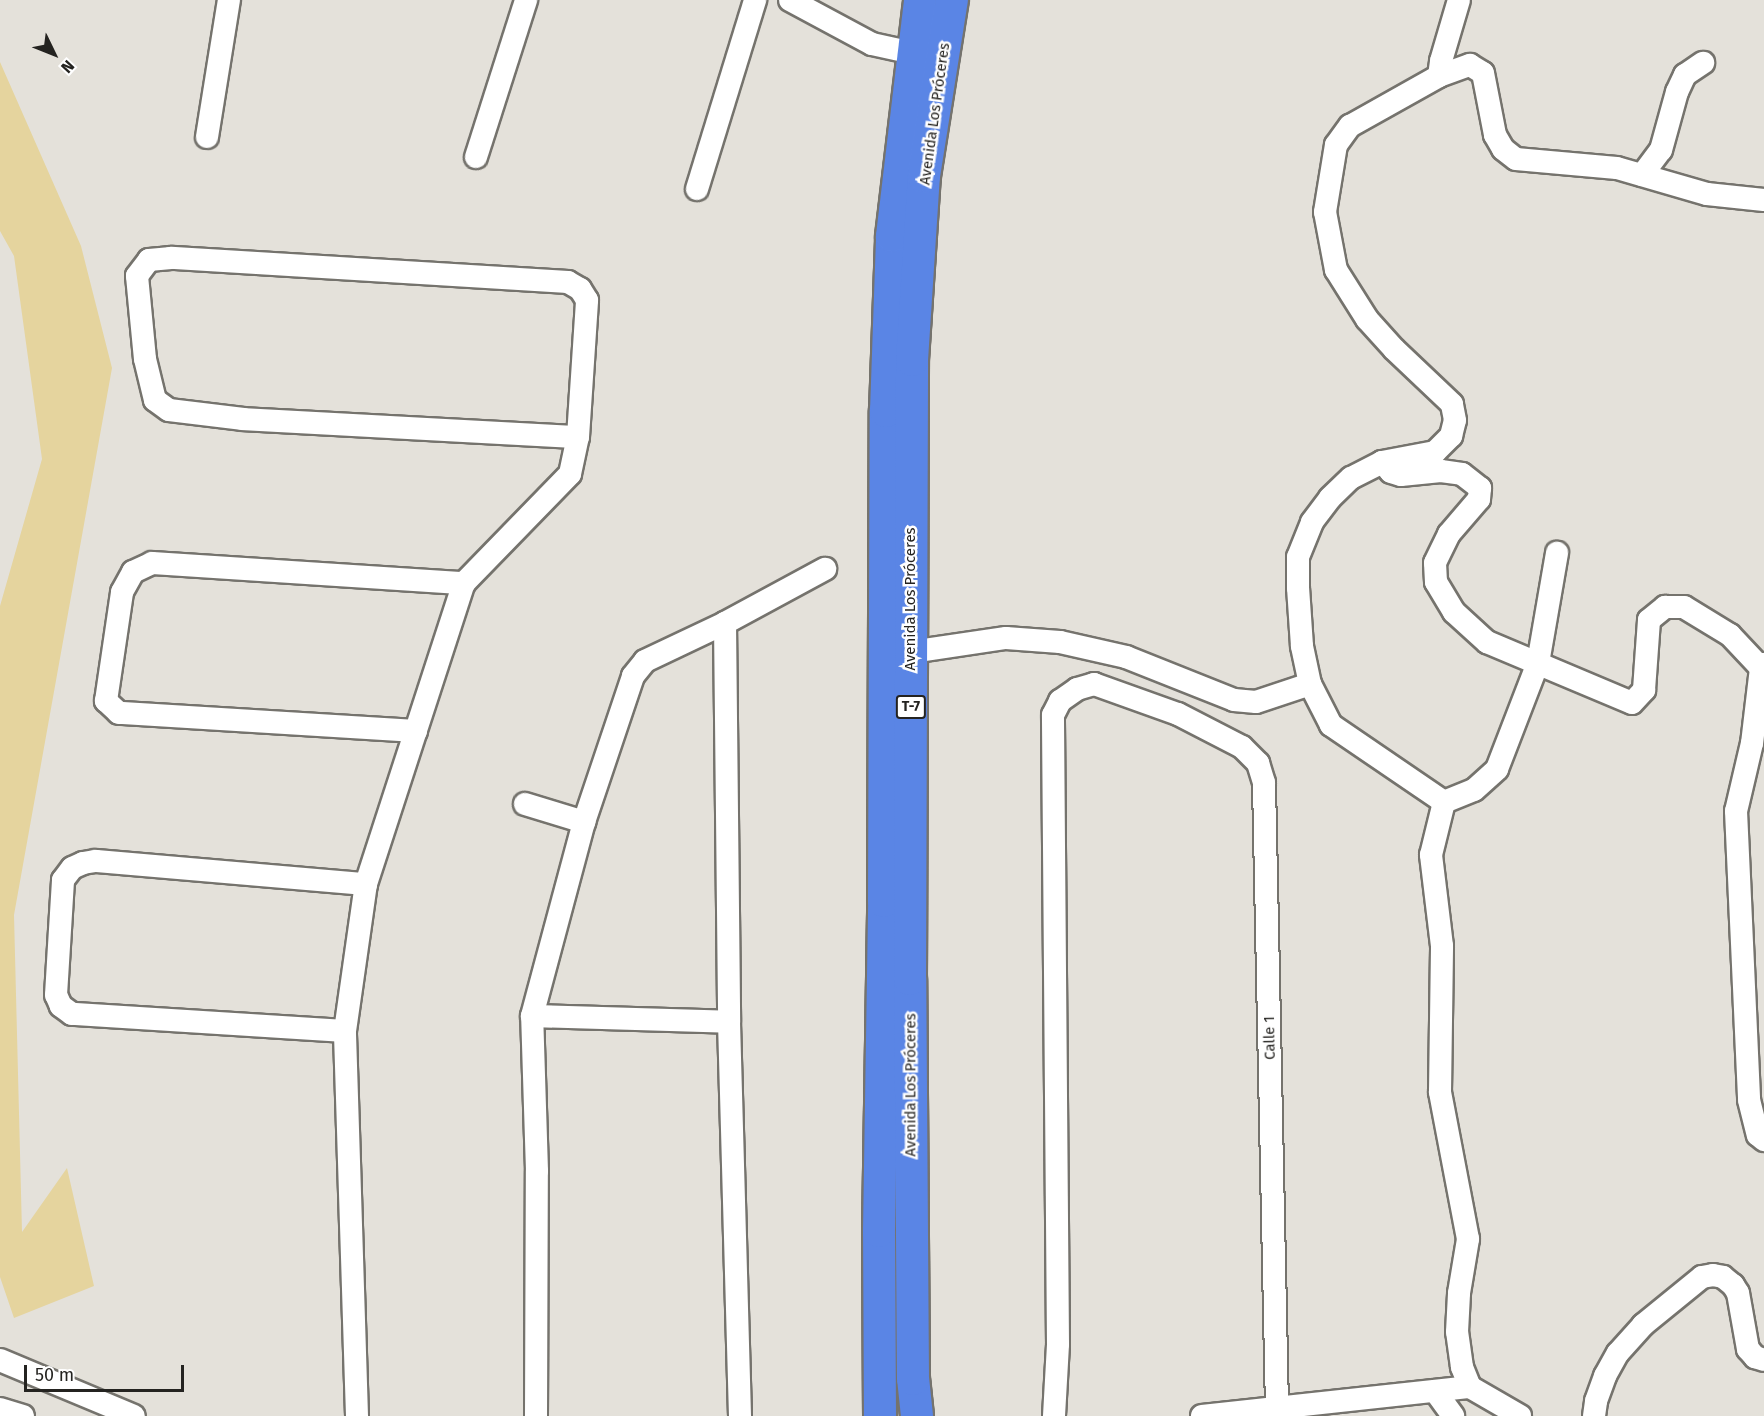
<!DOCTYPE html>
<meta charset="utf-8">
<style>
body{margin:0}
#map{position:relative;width:1764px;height:1416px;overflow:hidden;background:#e4e1da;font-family:"Fira Sans",sans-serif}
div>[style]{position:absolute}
.green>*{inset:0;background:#e5d49e}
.roads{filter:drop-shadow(2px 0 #75736d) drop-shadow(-2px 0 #75736d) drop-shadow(0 2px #75736d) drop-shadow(0 -2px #75736d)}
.minor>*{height:22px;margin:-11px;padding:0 11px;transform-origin:11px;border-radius:11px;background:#fff}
.highway>*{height:32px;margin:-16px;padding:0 16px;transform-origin:16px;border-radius:16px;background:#5a85e5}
span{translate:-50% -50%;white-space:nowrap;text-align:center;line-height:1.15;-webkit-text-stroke:5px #fff;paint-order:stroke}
.shield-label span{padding:2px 4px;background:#fff;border:2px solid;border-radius:4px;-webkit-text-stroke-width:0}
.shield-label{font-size:14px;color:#242320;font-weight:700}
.street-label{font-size:15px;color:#242320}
.north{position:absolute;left:24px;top:24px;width:60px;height:60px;-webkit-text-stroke:4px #fff;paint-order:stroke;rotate:133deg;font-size:16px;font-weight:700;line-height:24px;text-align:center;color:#242320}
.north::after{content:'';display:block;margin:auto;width:21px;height:27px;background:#242320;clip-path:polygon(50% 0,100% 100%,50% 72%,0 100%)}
.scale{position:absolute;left:24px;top:1365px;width:160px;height:27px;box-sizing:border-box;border:3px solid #242320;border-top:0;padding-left:8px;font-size:18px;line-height:21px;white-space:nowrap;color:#242320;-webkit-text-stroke:4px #fff;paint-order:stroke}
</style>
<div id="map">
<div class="green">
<div style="clip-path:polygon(0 62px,81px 246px,112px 368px,14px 915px,22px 1232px,67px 1168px,94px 1286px,14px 1318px,0 1277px,0 606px,42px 459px,14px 256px,0 231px)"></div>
</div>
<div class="roads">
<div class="minor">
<div style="left:790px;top:0;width:93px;rotate:28.2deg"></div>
<div style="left:872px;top:44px;width:42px;rotate:12.4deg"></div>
<div style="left:1439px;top:76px;width:15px;rotate:-82deg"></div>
<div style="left:1441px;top:61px;width:64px;rotate:-73.6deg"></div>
<div style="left:207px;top:137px;width:139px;rotate:-80.9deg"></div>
<div style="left:476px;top:157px;width:165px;rotate:-72.3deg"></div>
<div style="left:1642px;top:175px;width:31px;rotate:-53deg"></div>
<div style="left:1661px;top:150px;width:60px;rotate:-74.6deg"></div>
<div style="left:1677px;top:92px;width:19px;rotate:-65deg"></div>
<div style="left:1685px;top:75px;width:22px;rotate:-34deg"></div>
<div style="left:697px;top:189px;width:198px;rotate:-72.9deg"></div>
<div style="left:1382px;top:462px;width:13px;rotate:48deg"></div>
<div style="left:1391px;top:472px;width:10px;rotate:17deg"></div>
<div style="left:1401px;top:475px;width:40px;rotate:-5.7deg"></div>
<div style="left:1441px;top:471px;width:21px;rotate:8deg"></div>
<div style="left:1462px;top:474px;width:23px;rotate:38deg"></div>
<div style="left:1480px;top:488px;width:11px;rotate:95deg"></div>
<div style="left:1479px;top:499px;width:46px;rotate:130.6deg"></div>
<div style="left:1449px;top:534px;width:32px;rotate:116deg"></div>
<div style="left:1435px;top:563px;width:19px;rotate:87deg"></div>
<div style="left:1436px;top:582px;width:35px;rotate:59deg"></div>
<div style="left:1454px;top:612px;width:45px;rotate:42.3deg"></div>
<div style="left:1487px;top:642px;width:157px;rotate:22.8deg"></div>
<div style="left:1632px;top:703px;width:18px;rotate:-47deg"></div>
<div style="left:1644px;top:690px;width:70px;rotate:-85.9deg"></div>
<div style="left:1649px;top:620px;width:21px;rotate:-39deg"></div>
<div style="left:1665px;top:607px;width:19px"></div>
<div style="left:1684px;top:607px;width:54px;rotate:31.3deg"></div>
<div style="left:1730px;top:635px;width:45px;rotate:46.8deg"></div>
<div style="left:725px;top:623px;width:399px;rotate:89.4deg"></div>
<div style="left:729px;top:1022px;width:394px;rotate:88.4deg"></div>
<div style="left:911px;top:652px;width:96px;rotate:-8.4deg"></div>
<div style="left:1006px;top:638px;width:54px;rotate:4.2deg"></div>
<div style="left:1060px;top:642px;width:68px;rotate:12.8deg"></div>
<div style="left:1126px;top:657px;width:116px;rotate:21.7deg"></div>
<div style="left:1234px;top:700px;width:22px;rotate:5deg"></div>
<div style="left:1256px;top:702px;width:57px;rotate:-18.4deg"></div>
<div style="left:1764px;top:664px;width:5px;rotate:127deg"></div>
<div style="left:1761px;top:668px;width:76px;rotate:96.8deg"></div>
<div style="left:1752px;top:743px;width:70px;rotate:103.2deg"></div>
<div style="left:1736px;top:811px;width:289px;rotate:87.4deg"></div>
<div style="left:1749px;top:1100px;width:36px;rotate:76deg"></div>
<div style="left:1758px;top:1135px;width:8px;rotate:40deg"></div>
<div style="left:416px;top:731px;width:298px;rotate:-176.5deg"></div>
<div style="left:119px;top:713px;width:18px;rotate:-137deg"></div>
<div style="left:106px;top:701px;width:110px;rotate:-81.6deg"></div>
<div style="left:122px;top:592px;width:23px;rotate:-61deg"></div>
<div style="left:133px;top:572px;width:21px;rotate:-25deg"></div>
<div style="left:152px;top:563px;width:313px;rotate:3.7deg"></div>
<div style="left:1444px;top:802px;width:32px;rotate:-22deg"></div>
<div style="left:1474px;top:790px;width:31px;rotate:-42deg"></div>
<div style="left:1497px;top:769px;width:114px;rotate:-68.9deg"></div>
<div style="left:1538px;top:663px;width:112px;rotate:-80.2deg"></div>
<div style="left:525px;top:804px;width:62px;rotate:17deg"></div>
<div style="left:532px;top:1016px;width:197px;rotate:1.7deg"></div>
<div style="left:345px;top:1031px;width:274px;rotate:-176.4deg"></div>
<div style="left:72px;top:1014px;width:14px;rotate:-144deg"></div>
<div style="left:61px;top:1006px;width:12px;rotate:-114deg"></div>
<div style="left:56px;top:995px;width:115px;rotate:-86.5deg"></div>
<div style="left:63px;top:880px;width:15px;rotate:-53deg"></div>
<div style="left:72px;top:868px;width:12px;rotate:-24deg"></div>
<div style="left:83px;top:863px;width:13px;rotate:-9deg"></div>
<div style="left:96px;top:861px;width:271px;rotate:4.9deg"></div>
<div style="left:0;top:1360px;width:145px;rotate:22.7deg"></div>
<div style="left:1470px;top:1387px;width:22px;rotate:-112deg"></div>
<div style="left:1462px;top:1367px;width:35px;rotate:-98deg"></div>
<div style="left:1457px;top:1332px;width:39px;rotate:-87deg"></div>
<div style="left:1459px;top:1293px;width:55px;rotate:-80.5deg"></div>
<div style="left:1468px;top:1239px;width:150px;rotate:-100.8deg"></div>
<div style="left:1440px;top:1092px;width:146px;rotate:-89.2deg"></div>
<div style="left:1442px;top:946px;width:92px;rotate:-96.9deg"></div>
<div style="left:1431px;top:855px;width:55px;rotate:-76.2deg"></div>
<div style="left:1444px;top:802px;width:137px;rotate:-145.7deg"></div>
<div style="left:1331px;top:725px;width:46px;rotate:-117.1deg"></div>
<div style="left:1310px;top:684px;width:39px;rotate:-102deg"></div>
<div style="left:1302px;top:646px;width:58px;rotate:-93.9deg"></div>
<div style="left:1298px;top:588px;width:31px;rotate:-90deg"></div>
<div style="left:1298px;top:557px;width:38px;rotate:-68deg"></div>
<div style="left:1312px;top:522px;width:30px;rotate:-53deg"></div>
<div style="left:1330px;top:498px;width:29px;rotate:-44deg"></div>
<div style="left:1351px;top:478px;width:35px;rotate:-27deg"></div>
<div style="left:1382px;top:462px;width:54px;rotate:-10.7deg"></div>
<div style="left:1435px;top:452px;width:23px;rotate:-45deg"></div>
<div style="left:1451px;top:436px;width:16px;rotate:-76deg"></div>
<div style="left:1455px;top:420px;width:16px;rotate:-101deg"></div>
<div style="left:1452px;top:404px;width:80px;rotate:-136.5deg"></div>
<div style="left:1394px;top:349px;width:40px;rotate:-132deg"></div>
<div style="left:1367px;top:319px;width:58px;rotate:-122.3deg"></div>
<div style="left:1336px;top:270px;width:59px;rotate:-100.7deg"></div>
<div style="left:1325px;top:212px;width:68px;rotate:-80.7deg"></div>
<div style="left:1336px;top:145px;width:24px;rotate:-54deg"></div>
<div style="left:1350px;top:126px;width:102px;rotate:-29.3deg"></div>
<div style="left:1439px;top:76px;width:33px;rotate:-20deg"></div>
<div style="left:1470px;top:65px;width:15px;rotate:32deg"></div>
<div style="left:1483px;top:73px;width:63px;rotate:79deg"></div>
<div style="left:1495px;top:135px;width:16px;rotate:60deg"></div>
<div style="left:1503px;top:149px;width:16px;rotate:38deg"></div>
<div style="left:1516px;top:159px;width:101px;rotate:5.1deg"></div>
<div style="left:1617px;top:168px;width:94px;rotate:16.1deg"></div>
<div style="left:1707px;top:194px;width:57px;rotate:6deg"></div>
<div style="left:1435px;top:1391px;width:31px;rotate:54deg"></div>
<div style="left:0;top:1409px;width:24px;rotate:17deg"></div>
<div style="left:357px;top:1416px;width:385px;rotate:-91.8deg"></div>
<div style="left:345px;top:1031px;width:148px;rotate:-81.9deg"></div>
<div style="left:366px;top:884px;width:317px;rotate:-72deg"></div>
<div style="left:464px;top:583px;width:152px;rotate:-45.8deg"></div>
<div style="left:570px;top:474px;width:38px;rotate:-78deg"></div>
<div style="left:578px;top:437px;width:137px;rotate:-86.2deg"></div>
<div style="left:587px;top:300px;width:13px;rotate:-122deg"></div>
<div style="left:580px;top:289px;width:14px;rotate:-150deg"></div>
<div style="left:568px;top:282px;width:398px;rotate:-176.5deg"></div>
<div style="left:171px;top:258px;width:22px;rotate:175deg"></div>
<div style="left:149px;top:260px;width:20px;rotate:127deg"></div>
<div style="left:137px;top:276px;width:83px;rotate:84.5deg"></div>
<div style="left:145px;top:359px;width:42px;rotate:76.3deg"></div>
<div style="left:155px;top:400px;width:17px;rotate:36deg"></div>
<div style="left:169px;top:410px;width:75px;rotate:6.9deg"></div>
<div style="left:243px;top:419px;width:335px;rotate:3.1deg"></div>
<div style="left:536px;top:1416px;width:245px;rotate:-89.8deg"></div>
<div style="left:537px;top:1171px;width:155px;rotate:-91.8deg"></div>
<div style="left:532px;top:1016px;width:201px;rotate:-75deg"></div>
<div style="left:584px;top:822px;width:154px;rotate:-71.4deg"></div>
<div style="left:633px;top:676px;width:19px;rotate:-51deg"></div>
<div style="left:645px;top:661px;width:89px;rotate:-25.4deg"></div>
<div style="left:725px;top:623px;width:114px;rotate:-28.4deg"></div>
<div style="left:1054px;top:1416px;width:72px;rotate:-86.8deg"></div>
<div style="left:1058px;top:1344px;width:629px;rotate:-90.46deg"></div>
<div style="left:1053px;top:715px;width:16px;rotate:-63deg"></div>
<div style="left:1060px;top:701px;width:21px;rotate:-35deg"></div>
<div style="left:1077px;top:689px;width:18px;rotate:-16deg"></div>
<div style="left:1094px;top:684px;width:89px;rotate:19.7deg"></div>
<div style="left:1178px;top:714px;width:72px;rotate:27.3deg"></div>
<div style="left:1242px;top:747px;width:23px;rotate:45deg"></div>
<div style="left:1258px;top:763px;width:21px;rotate:73deg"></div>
<div style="left:1264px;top:783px;width:626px;rotate:88.81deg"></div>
<div style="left:1202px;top:1416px;width:270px;rotate:-6.2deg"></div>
<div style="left:1470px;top:1387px;width:58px;rotate:30.1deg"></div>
<div style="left:1594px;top:1416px;width:15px;rotate:-82deg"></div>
<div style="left:1596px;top:1401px;width:27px;rotate:-70deg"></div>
<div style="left:1605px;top:1376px;width:26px;rotate:-61deg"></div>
<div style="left:1618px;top:1353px;width:38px;rotate:-48deg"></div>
<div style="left:1643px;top:1325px;width:76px;rotate:-39.1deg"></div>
<div style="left:1702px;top:1277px;width:11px;rotate:-10deg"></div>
<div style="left:1713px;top:1275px;width:10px;rotate:11deg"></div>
<div style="left:1723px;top:1277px;width:13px;rotate:39deg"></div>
<div style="left:1733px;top:1285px;width:9px;rotate:58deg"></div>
<div style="left:1738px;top:1293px;width:57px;rotate:79.9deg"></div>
<div style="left:1748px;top:1349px;width:11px;rotate:49deg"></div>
<div style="left:1755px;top:1357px;width:9px;rotate:18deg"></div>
</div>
<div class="highway">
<div style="left:880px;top:1416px;width:185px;rotate:-90.3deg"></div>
<div style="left:879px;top:1231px;width:330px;rotate:-89.1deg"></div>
<div style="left:884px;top:901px;width:490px;rotate:-89.8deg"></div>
<div style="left:886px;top:411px;width:175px;rotate:-88deg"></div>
<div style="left:892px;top:236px;width:238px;rotate:-83.2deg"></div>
<div style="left:917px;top:1416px;width:37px;rotate:-96deg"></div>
<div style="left:913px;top:1379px;width:400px;rotate:-90.4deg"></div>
<div style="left:910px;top:979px;width:619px;rotate:-89.81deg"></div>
<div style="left:912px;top:360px;width:184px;rotate:-86.3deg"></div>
<div style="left:924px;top:176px;width:178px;rotate:-81deg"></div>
</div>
</div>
<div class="shield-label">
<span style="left:911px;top:707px">T-7</span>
</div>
<div class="street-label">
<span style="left:935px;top:114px;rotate:-82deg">Avenida Los Próceres</span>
<span style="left:911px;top:599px;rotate:-90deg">Avenida Los Próceres</span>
<span style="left:1270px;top:1038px;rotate:-91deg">Calle 1</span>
<span style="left:911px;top:1085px;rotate:-90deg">Avenida Los Próceres</span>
</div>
<div class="north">N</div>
<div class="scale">50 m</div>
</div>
